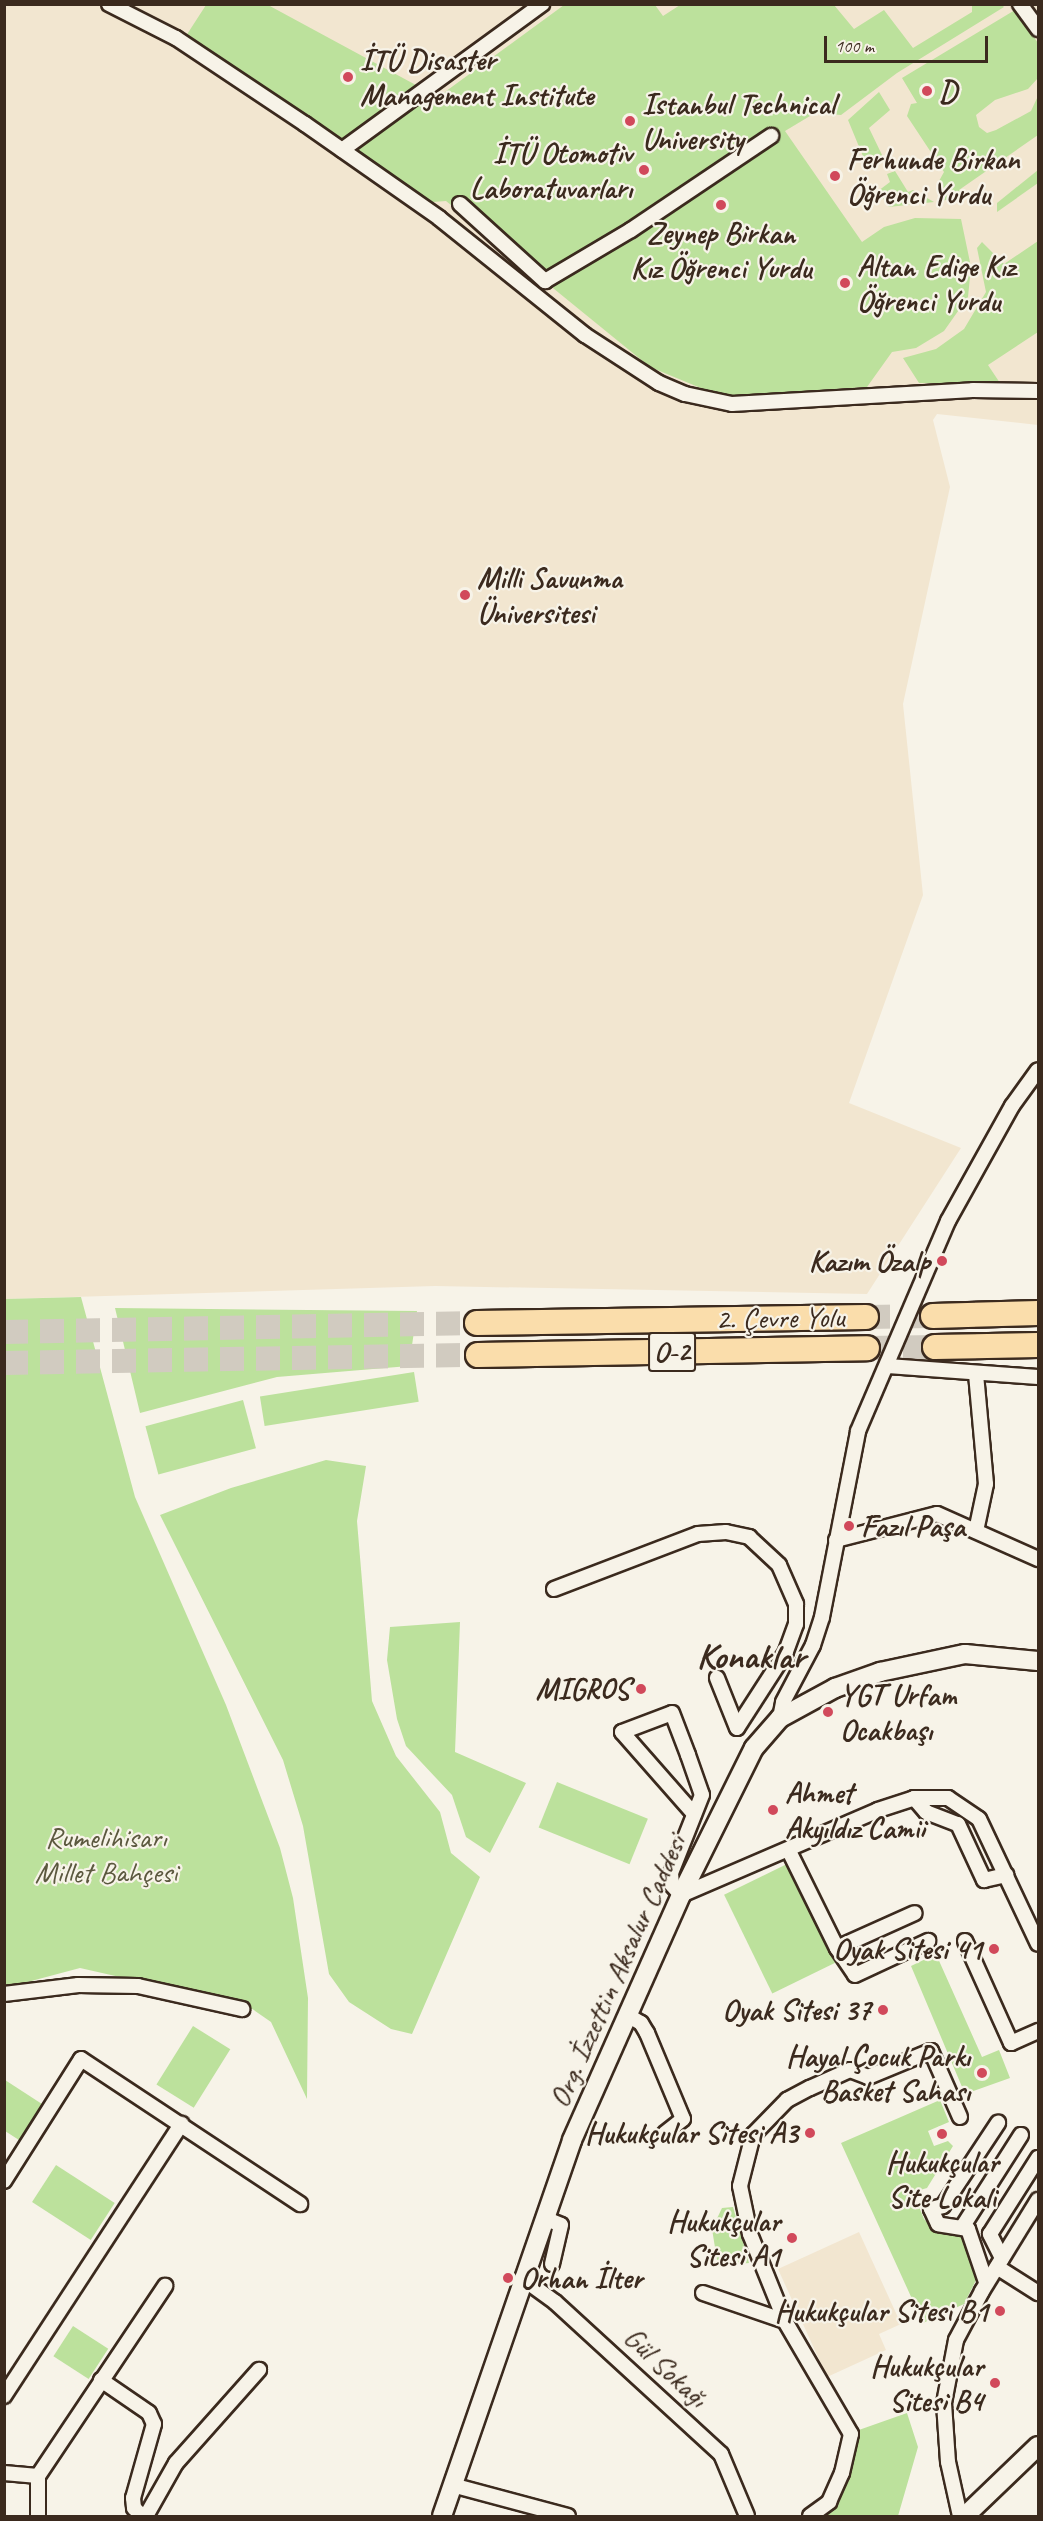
<!DOCTYPE html>
<meta charset="utf-8">
<style>
body{margin:0}
#map{position:relative;width:1043px;height:2521px;overflow:hidden;background:#f7f3e8;font-family:Caveat,sans-serif}
div>[style]{position:absolute}
.built>*{inset:0;background:#f2e6d0}
.green>*{inset:0;background:#bce19c;transform-origin:0 0}
.highway-tunnel>*{height:24px;margin-top:-12px;transform-origin:0;background:repeating-linear-gradient(90deg,#d1cbc0 0 24px,transparent 0 36px)}
.roads{filter:drop-shadow(2px 0 #3b2a1e) drop-shadow(-2px 0 #3b2a1e) drop-shadow(0 2px #3b2a1e) drop-shadow(0 -2px #3b2a1e)}
.street>*{height:14px;margin:-7px;padding:0 7px;transform-origin:7px;border-radius:7px;background:#f7f3e8}
.secondary>*{height:18px;margin:-9px;padding:0 9px;transform-origin:9px;border-radius:9px;background:#f7f3e8}
.highway>*{height:24px;margin:-12px;padding:0 12px;transform-origin:12px;border-radius:12px;background:#faddab}
.dots>*{width:16px;height:16px;translate:-50% -50%;box-sizing:border-box;border:3px solid #f7f3e8;border-radius:50%}
span{translate:-50% -50%;white-space:nowrap;text-align:center;line-height:1.15;-webkit-text-stroke:4.5px #f7f3e8;paint-order:stroke}
.shield-label span{padding:2px 4px;background:#f7f3e8;border:2px solid;border-radius:4px;-webkit-text-stroke-width:0}
.shield-label{font-size:28px;color:#3b2a1e;font-weight:700}
.poi-label{font-size:30px;color:#3b2a1e;font-weight:700}
.left{translate:0 -50%;text-align:left}
.right{translate:-100% -50%;text-align:right}
.street-label{font-size:30px;color:#3b2a1e}
.park-label{font-size:30px;color:#5b583e}
.district-label{font-size:36px;color:#3b2a1e;font-weight:700}
.frame{position:absolute;inset:0;border:6px solid #3b2a1e;pointer-events:none}
.scale{position:absolute;left:824px;top:36px;width:164px;height:27px;box-sizing:border-box;border:3px solid #3b2a1e;border-top:0;padding-left:8px;font-size:18px;line-height:21px;white-space:nowrap;color:#3b2a1e;-webkit-text-stroke:4px #f7f3e8;paint-order:stroke}
</style>
<div id="map">
<div class="built">
<div style="clip-path:polygon(4px 5px,1038px 5px,1038px 425px,937px 414px,933px 420px,950px 487px,903px 704px,923px 895px,849px 1103px,961px 1148px,867px 1294px,435px 1286px,5px 1299px)"></div>
<div style="clip-path:polygon(859px 2232px,901px 2324px,879px 2334px,886px 2350px,827px 2377px,778px 2269px)"></div>
</div>
<div class="green">
<div style="clip-path:polygon(206px 5px,268px 5px,438px 97px,564px 5px,655px 5px,663px 16px,680px 5px,834px 5px,854px 29px,884px 10px,913px 48px,972px 12px,972px 5px,1002px 5px,1004px 7px,897px 73px,841px 115px,815px 113px,785px 131px,862px 242px,884px 227px,915px 218px,961px 219px,971px 267px,968px 297px,944px 331px,916px 348px,892px 352px,867px 387px,720px 396px,650px 367px,446px 201px,433px 202px,358px 156px,184px 39px)"></div>
<div style="clip-path:polygon(1015px 10px,1038px 43px,1038px 78px,1028px 89px,995px 100px,976px 115px,979px 127px,987px 133px,996px 130px,1031px 111px,1038px 96px,1038px 135px,959px 190px,963px 197px,940px 201px,939px 181px,944px 172px,907px 116px,911px 104px,917px 103px,902px 78px)"></div>
<div style="clip-path:polygon(879px 92px,890px 110px,869px 128px,883px 157px,867px 166px,848px 120px)"></div>
<div style="clip-path:polygon(1038px 170px,1038px 183px,997px 212px,997px 203px)"></div>
<div style="clip-path:polygon(895px 171px,908px 192px,913px 190px,934px 202px,889px 207px,878px 191px,890px 182px,887px 174px)"></div>
<div style="clip-path:polygon(1038px 241px,1038px 332px,988px 365px,1000px 383px,919px 383px,903px 358px,936px 349px,964px 329px,986px 292px,977px 248px,982px 242px,1004px 264px)"></div>
<div style="clip-path:polygon(81px 1297px,135px 1497px,226px 1705px,280px 1848px,293px 1898px,308px 1998px,307px 2099px,271px 2022px,248px 2006px,80px 1968px,5px 1988px,5px 1299px)"></div>
<div style="clip-path:polygon(115px 1308px,417px 1311px,409px 1366px,277px 1377px,140px 1413px)"></div>
<div style="left:414px;top:1372px;width:30px;height:156px;rotate:81deg"></div>
<div style="left:243px;top:1400px;width:50px;height:101px;rotate:75deg"></div>
<div style="clip-path:polygon(326px 1460px,366px 1466px,357px 1521px,372px 1701px,396px 1756px,440px 1812px,451px 1853px,480px 1877px,412px 2034px,391px 2029px,349px 2002px,329px 1974px,303px 1826px,283px 1760px,160px 1515px,231px 1488px)"></div>
<div style="clip-path:polygon(460px 1622px,455px 1752px,526px 1783px,490px 1853px,466px 1837px,452px 1795px,406px 1746px,397px 1719px,387px 1660px,390px 1627px)"></div>
<div style="left:557px;top:1782px;width:98px;height:49px;rotate:22deg"></div>
<div style="left:787px;top:1864px;width:110px;height:70px;rotate:64deg"></div>
<div style="clip-path:polygon(936px 1954px,982px 2057px,999px 2050px,1010px 2078px,965px 2094px,911px 1966px)"></div>
<div style="left:193px;top:2026px;width:44px;height:69px;rotate:32deg"></div>
<div style="clip-path:polygon(5px 2080px,42px 2104px,19px 2140px,5px 2131px)"></div>
<div style="clip-path:polygon(940px 2100px,949px 2122px,928px 2131px,934px 2146px,948px 2141px,953px 2146px,927px 2188px,913px 2192px,924px 2219px,935px 2230px,964px 2236px,977px 2278px,964px 2304px,923px 2323px,841px 2143px)"></div>
<div style="left:56px;top:2165px;width:70px;height:44px;rotate:33deg"></div>
<div style="clip-path:polygon(733px 2207px,749px 2263px,718px 2266px,712px 2229px,722px 2208px)"></div>
<div style="left:73px;top:2326px;width:42px;height:36px;rotate:33deg"></div>
<div style="clip-path:polygon(907px 2413px,918px 2447px,898px 2516px,826px 2516px,838px 2505px,854px 2458px,856px 2431px)"></div>
</div>
<div class="highway-tunnel">
<div style="left:866px;top:1317px;width:67px;rotate:-0.9deg"></div>
<div style="left:4px;top:1332px;width:473px;rotate:-1.1deg"></div>
<div style="left:867px;top:1348px;width:68px;rotate:-0.8deg"></div>
<div style="left:4px;top:1363px;width:474px;rotate:-1deg"></div>
</div>
<div class="roads">
<div class="street">
<div style="left:109px;top:4px;width:75px;rotate:26.9deg"></div>
<div style="left:176px;top:38px;width:155px;rotate:33.7deg"></div>
<div style="left:305px;top:124px;width:164px;rotate:35deg"></div>
<div style="left:439px;top:218px;width:187px;rotate:38.7deg"></div>
<div style="left:585px;top:335px;width:88px;rotate:33deg"></div>
<div style="left:659px;top:383px;width:28px;rotate:23deg"></div>
<div style="left:685px;top:394px;width:48px;rotate:12deg"></div>
<div style="left:732px;top:404px;width:241px;rotate:-3.3deg"></div>
<div style="left:973px;top:390px;width:65px;rotate:0.9deg"></div>
<div style="left:1020px;top:4px;width:31px;rotate:54deg"></div>
<div style="left:342px;top:150px;width:248px;rotate:-36.1deg"></div>
<div style="left:460px;top:204px;width:115px;rotate:42.2deg"></div>
<div style="left:545px;top:281px;width:100px;rotate:-30.7deg"></div>
<div style="left:631px;top:230px;width:169px;rotate:-33.9deg"></div>
<div style="left:888px;top:1366px;width:150px;rotate:4.2deg"></div>
<div style="left:976px;top:1531px;width:48px;rotate:-78deg"></div>
<div style="left:986px;top:1484px;width:110px;rotate:-95.2deg"></div>
<div style="left:836px;top:1540px;width:104px;rotate:-14.4deg"></div>
<div style="left:937px;top:1514px;width:111px;rotate:24deg"></div>
<div style="left:554px;top:1589px;width:154px;rotate:-20.9deg"></div>
<div style="left:698px;top:1534px;width:28px;rotate:-4deg"></div>
<div style="left:726px;top:1532px;width:24px;rotate:12deg"></div>
<div style="left:749px;top:1537px;width:41px;rotate:43deg"></div>
<div style="left:779px;top:1565px;width:43px;rotate:66.4deg"></div>
<div style="left:796px;top:1604px;width:20px;rotate:90deg"></div>
<div style="left:796px;top:1624px;width:30px;rotate:110deg"></div>
<div style="left:786px;top:1652px;width:90px;rotate:122.8deg"></div>
<div style="left:737px;top:1728px;width:54px;rotate:-111.8deg"></div>
<div style="left:780px;top:1718px;width:16px;rotate:-79deg"></div>
<div style="left:783px;top:1702px;width:64px;rotate:-62.2deg"></div>
<div style="left:813px;top:1645px;width:29px;rotate:-72deg"></div>
<div style="left:822px;top:1617px;width:189px;rotate:-79deg"></div>
<div style="left:858px;top:1431px;width:228px;rotate:-66.8deg"></div>
<div style="left:948px;top:1221px;width:132px;rotate:-60.9deg"></div>
<div style="left:1012px;top:1106px;width:44px;rotate:-54.2deg"></div>
<div style="left:914px;top:1798px;width:18px;rotate:49deg"></div>
<div style="left:926px;top:1812px;width:34px;rotate:21deg"></div>
<div style="left:958px;top:1824px;width:62px;rotate:65.1deg"></div>
<div style="left:984px;top:1880px;width:23px;rotate:-13deg"></div>
<div style="left:694px;top:1814px;width:109px;rotate:-131.3deg"></div>
<div style="left:622px;top:1732px;width:53px;rotate:-20.8deg"></div>
<div style="left:672px;top:1713px;width:45px;rotate:69.1deg"></div>
<div style="left:688px;top:1755px;width:42px;rotate:70.7deg"></div>
<div style="left:702px;top:1795px;width:84px;rotate:111.7deg"></div>
<div style="left:671px;top:1873px;width:12px;rotate:85deg"></div>
<div style="left:672px;top:1885px;width:13px;rotate:48deg"></div>
<div style="left:681px;top:1895px;width:215px;rotate:-23.3deg"></div>
<div style="left:878px;top:1810px;width:38px;rotate:-18deg"></div>
<div style="left:914px;top:1798px;width:34px"></div>
<div style="left:948px;top:1798px;width:37px;rotate:34deg"></div>
<div style="left:979px;top:1819px;width:138px;rotate:64.7deg"></div>
<div style="left:789px;top:1851px;width:108px;rotate:63.7deg"></div>
<div style="left:837px;top:1948px;width:32px;rotate:56deg"></div>
<div style="left:855px;top:1975px;width:81px;rotate:-25deg"></div>
<div style="left:965px;top:1941px;width:112px;rotate:65.7deg"></div>
<div style="left:1011px;top:2043px;width:30px;rotate:-24deg"></div>
<div style="left:837px;top:1948px;width:85px;rotate:-24.2deg"></div>
<div style="left:4px;top:1994px;width:75px;rotate:-6.9deg"></div>
<div style="left:78px;top:1985px;width:60px;rotate:1deg"></div>
<div style="left:138px;top:1986px;width:107px;rotate:12.5deg"></div>
<div style="left:627px;top:2015px;width:16px;rotate:30deg"></div>
<div style="left:641px;top:2023px;width:12px;rotate:59deg"></div>
<div style="left:647px;top:2033px;width:93px;rotate:67.3deg"></div>
<div style="left:683px;top:2119px;width:23px;rotate:142deg"></div>
<div style="left:4px;top:2181px;width:144px;rotate:-57.7deg"></div>
<div style="left:81px;top:2059px;width:263px;rotate:33.5deg"></div>
<div style="left:544px;top:2218px;width:18px;rotate:22deg"></div>
<div style="left:561px;top:2225px;width:40px;rotate:103deg"></div>
<div style="left:963px;top:2226px;width:108px;rotate:-57.5deg"></div>
<div style="left:1002px;top:2258px;width:27px;rotate:-117deg"></div>
<div style="left:990px;top:2234px;width:90px;rotate:-57.7deg"></div>
<div style="left:997px;top:2267px;width:49px;rotate:32.4deg"></div>
<div style="left:522px;top:2278px;width:41px;rotate:36deg"></div>
<div style="left:555px;top:2302px;width:225px;rotate:42.5deg"></div>
<div style="left:721px;top:2454px;width:67px;rotate:67.2deg"></div>
<div style="left:986px;top:2282px;width:56px;rotate:-108.8deg"></div>
<div style="left:968px;top:2229px;width:30px;rotate:-171deg"></div>
<div style="left:938px;top:2224px;width:17px;rotate:-115deg"></div>
<div style="left:931px;top:2209px;width:12px;rotate:-14deg"></div>
<div style="left:943px;top:2206px;width:100px;rotate:-56.5deg"></div>
<div style="left:703px;top:2293px;width:87px;rotate:18.9deg"></div>
<div style="left:101px;top:2380px;width:58px;rotate:34.5deg"></div>
<div style="left:149px;top:2413px;width:12px;rotate:66deg"></div>
<div style="left:154px;top:2424px;width:77px;rotate:105.8deg"></div>
<div style="left:133px;top:2498px;width:10px;rotate:84deg"></div>
<div style="left:134px;top:2508px;width:11px;rotate:45deg"></div>
<div style="left:4px;top:2396px;width:325px;rotate:-56.9deg"></div>
<div style="left:4px;top:2473px;width:34px;rotate:5deg"></div>
<div style="left:38px;top:2476px;width:40px;rotate:90deg"></div>
<div style="left:38px;top:2476px;width:229px;rotate:-56.2deg"></div>
<div style="left:452px;top:2485px;width:120px;rotate:15deg"></div>
<div style="left:146px;top:2516px;width:61px;rotate:-60.5deg"></div>
<div style="left:176px;top:2463px;width:125px;rotate:-48.3deg"></div>
<div style="left:810px;top:2516px;width:24px;rotate:-36deg"></div>
<div style="left:829px;top:2502px;width:32px;rotate:-66deg"></div>
<div style="left:842px;top:2473px;width:40px;rotate:-77deg"></div>
<div style="left:851px;top:2434px;width:131px;rotate:-120.3deg"></div>
<div style="left:785px;top:2321px;width:94px;rotate:-111.9deg"></div>
<div style="left:750px;top:2234px;width:49px;rotate:-101.8deg"></div>
<div style="left:740px;top:2186px;width:53px;rotate:-75.7deg"></div>
<div style="left:753px;top:2135px;width:49px;rotate:-45.8deg"></div>
<div style="left:787px;top:2100px;width:26px;rotate:-28deg"></div>
<div style="left:810px;top:2088px;width:44px;rotate:-24.2deg"></div>
<div style="left:850px;top:2070px;width:19px;rotate:21deg"></div>
<div style="left:868px;top:2077px;width:68px;rotate:-22.4deg"></div>
<div style="left:931px;top:2051px;width:72px;rotate:66.3deg"></div>
<div style="left:960px;top:2516px;width:55px;rotate:-102.5deg"></div>
<div style="left:948px;top:2462px;width:59px;rotate:-93.9deg"></div>
<div style="left:944px;top:2403px;width:64px;rotate:-79.2deg"></div>
<div style="left:956px;top:2340px;width:55px;rotate:-62deg"></div>
<div style="left:982px;top:2291px;width:107px;rotate:-58.4deg"></div>
</div>
<div class="secondary">
<div style="left:442px;top:2516px;width:398px;rotate:-70.9deg"></div>
<div style="left:572px;top:2140px;width:268px;rotate:-66deg"></div>
<div style="left:681px;top:1895px;width:164px;rotate:-63.6deg"></div>
<div style="left:754px;top:1748px;width:40px;rotate:-49deg"></div>
<div style="left:780px;top:1718px;width:63px;rotate:-28.6deg"></div>
<div style="left:835px;top:1688px;width:48px;rotate:-19.6deg"></div>
<div style="left:880px;top:1672px;width:87px;rotate:-12deg"></div>
<div style="left:965px;top:1654px;width:73px;rotate:5.5deg"></div>
<div style="left:965px;top:2516px;width:101px;rotate:-43.8deg"></div>
</div>
<div class="highway">
<div style="left:933px;top:1316px;width:105px;rotate:-1.6deg"></div>
<div style="left:477px;top:1323px;width:389px;rotate:-0.9deg"></div>
<div style="left:935px;top:1347px;width:103px;rotate:-1.1deg"></div>
<div style="left:478px;top:1355px;width:389px;rotate:-1deg"></div>
</div>
</div>
<div class="dots">
<div style="left:348px;top:77px;background:#d1495b"></div>
<div style="left:927px;top:91px;background:#d1495b"></div>
<div style="left:630px;top:121px;background:#d1495b"></div>
<div style="left:644px;top:170px;background:#d1495b"></div>
<div style="left:835px;top:176px;background:#d1495b"></div>
<div style="left:721px;top:205px;background:#d1495b"></div>
<div style="left:845px;top:283px;background:#d1495b"></div>
<div style="left:465px;top:595px;background:#d1495b"></div>
<div style="left:942px;top:1261px;background:#d1495b"></div>
<div style="left:849px;top:1526px;background:#d1495b"></div>
<div style="left:641px;top:1689px;background:#d1495b"></div>
<div style="left:828px;top:1712px;background:#d1495b"></div>
<div style="left:773px;top:1810px;background:#d1495b"></div>
<div style="left:994px;top:1949px;background:#d1495b"></div>
<div style="left:883px;top:2010px;background:#d1495b"></div>
<div style="left:982px;top:2073px;background:#d1495b"></div>
<div style="left:810px;top:2133px;background:#d1495b"></div>
<div style="left:942px;top:2134px;background:#d1495b"></div>
<div style="left:792px;top:2238px;background:#d1495b"></div>
<div style="left:508px;top:2278px;background:#d1495b"></div>
<div style="left:1000px;top:2311px;background:#d1495b"></div>
<div style="left:995px;top:2383px;background:#d1495b"></div>
</div>
<div class="shield-label">
<span style="left:672px;top:1352px">O-2</span>
</div>
<div class="poi-label">
<span class="left" style="left:360px;top:77px">İTÜ Disaster<br>Management Institute</span>
<span class="left" style="left:939px;top:91px">D</span>
<span class="left" style="left:642px;top:121px">Istanbul Technical<br>University</span>
<span class="right" style="left:632px;top:170px">İTÜ Otomotiv<br>Laboratuvarları</span>
<span class="left" style="left:847px;top:176px">Ferhunde Birkan<br>Öğrenci Yurdu</span>
<span style="left:721px;top:250px">Zeynep Birkan<br>Kız Öğrenci Yurdu</span>
<span class="left" style="left:857px;top:283px">Altan Edige Kız<br>Öğrenci Yurdu</span>
<span class="left" style="left:477px;top:595px">Milli Savunma<br>Üniversitesi</span>
<span class="right" style="left:930px;top:1261px">Kazım Özalp</span>
<span class="left" style="left:861px;top:1526px">Fazıl Paşa</span>
<span class="right" style="left:629px;top:1689px">MIGROS</span>
<span class="left" style="left:840px;top:1712px">YGT Urfam<br>Ocakbaşı</span>
<span class="left" style="left:785px;top:1810px">Ahmet<br>Akyıldız Camii</span>
<span class="right" style="left:982px;top:1949px">Oyak Sitesi 41</span>
<span class="right" style="left:871px;top:2010px">Oyak Sitesi 37</span>
<span class="right" style="left:970px;top:2073px">Hayal Çocuk Parkı<br>Basket Sahası</span>
<span class="right" style="left:798px;top:2133px">Hukukçular Sitesi A3</span>
<span style="left:942px;top:2179px">Hukukçular<br>Site Lokali</span>
<span class="right" style="left:780px;top:2238px">Hukukçular<br>Sitesi A1</span>
<span class="left" style="left:520px;top:2278px">Orhan İlter</span>
<span class="right" style="left:988px;top:2311px">Hukukçular Sitesi B1</span>
<span class="right" style="left:983px;top:2383px">Hukukçular<br>Sitesi B4</span>
</div>
<div class="street-label">
<span style="left:780px;top:1318px;rotate:-1deg">2. Çevre Yolu</span>
<span style="left:617px;top:1971px;rotate:-66deg">Org. İzzettin Aksalur Caddesi</span>
<span style="left:666px;top:2367px;rotate:43deg">Gül Sokağı</span>
</div>
<div class="park-label">
<span style="left:106px;top:1854px">Rumelihisarı<br>Millet Bahçesi</span>
</div>
<div class="district-label">
<span style="left:751px;top:1657px">Konaklar</span>
</div>
<div class="frame"></div>
<div class="scale">100 m</div>
</div>
